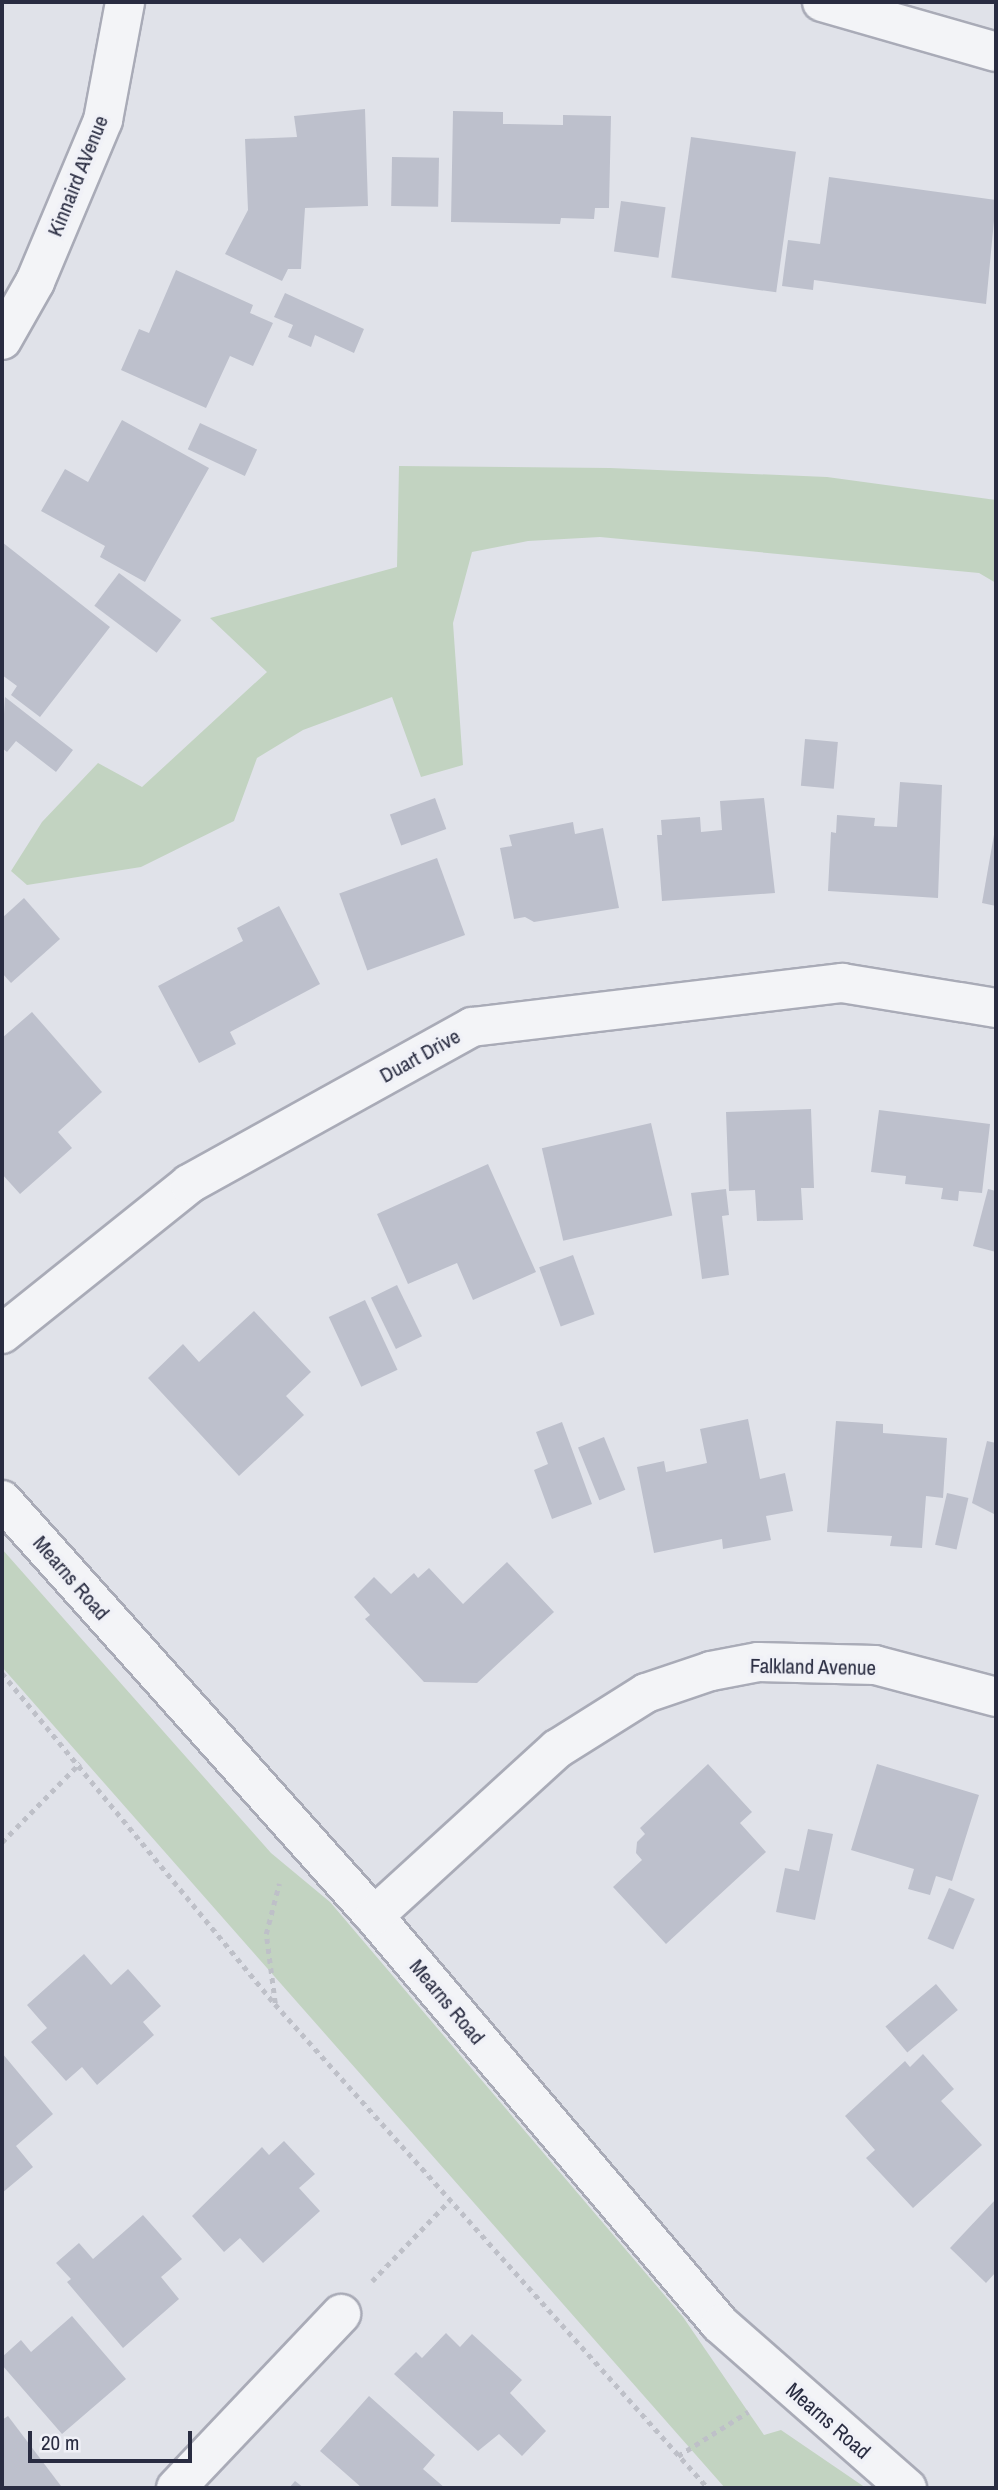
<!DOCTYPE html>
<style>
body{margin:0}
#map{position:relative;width:998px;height:2490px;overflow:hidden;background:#e0e2e9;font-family:"Archivo Narrow",sans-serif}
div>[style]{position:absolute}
.green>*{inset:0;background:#c2d3c1}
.building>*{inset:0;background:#bdc0cc;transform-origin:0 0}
.path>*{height:4.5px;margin-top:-2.25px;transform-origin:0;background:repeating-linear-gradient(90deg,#bec0c8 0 5px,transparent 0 10px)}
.roads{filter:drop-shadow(2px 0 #a9abb7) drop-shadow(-2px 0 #a9abb7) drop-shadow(0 2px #a9abb7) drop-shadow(0 -2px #a9abb7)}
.minor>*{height:38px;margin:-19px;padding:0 19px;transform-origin:19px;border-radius:19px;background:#f3f4f7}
span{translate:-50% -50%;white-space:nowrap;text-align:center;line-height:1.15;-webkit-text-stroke:7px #f0f1f7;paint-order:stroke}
.street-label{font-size:21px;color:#292c41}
.frame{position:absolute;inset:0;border:4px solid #292c41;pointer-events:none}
.scale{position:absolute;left:28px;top:2431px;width:164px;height:32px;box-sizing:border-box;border:4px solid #292c41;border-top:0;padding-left:9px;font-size:21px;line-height:24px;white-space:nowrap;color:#292c41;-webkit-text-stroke:5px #f0f1f7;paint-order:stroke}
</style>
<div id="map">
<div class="green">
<div style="clip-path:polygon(399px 466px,610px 468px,827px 477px,996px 500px,996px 583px,979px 573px,600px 537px,528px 541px,472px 552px,453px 623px,463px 765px,421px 777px,392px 697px,303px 730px,257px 758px,234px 821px,141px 867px,27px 885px,11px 871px,42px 822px,98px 763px,142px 787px,267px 672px,210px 618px,397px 567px)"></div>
<div style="clip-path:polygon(2px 1549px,271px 1853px,330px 1902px,683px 2317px,764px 2435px,781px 2430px,866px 2488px,725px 2488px,2px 1667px)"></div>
</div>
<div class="building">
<div style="clip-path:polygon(365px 109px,368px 206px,305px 208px,301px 269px,288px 269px,282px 281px,225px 254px,248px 210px,245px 139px,297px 137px,294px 116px)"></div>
<div style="clip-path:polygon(453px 111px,503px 112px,503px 124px,563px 125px,563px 115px,611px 116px,609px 208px,595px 208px,594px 219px,561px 218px,560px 224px,451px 222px)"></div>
<div style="left:691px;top:137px;width:106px;height:142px;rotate:8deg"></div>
<div style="left:392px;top:157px;width:47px;height:49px;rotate:1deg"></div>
<div style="clip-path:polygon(829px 177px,996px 200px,986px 304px,814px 280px,813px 290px,782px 286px,788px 240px,820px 244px)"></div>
<div style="left:621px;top:201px;width:45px;height:51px;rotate:8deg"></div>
<div style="clip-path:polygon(176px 270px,253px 305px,250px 313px,273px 323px,253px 366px,230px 356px,206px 408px,121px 370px,139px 329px,149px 333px)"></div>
<div style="clip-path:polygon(285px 293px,364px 329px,354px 353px,315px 335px,311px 347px,288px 337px,293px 325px,274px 317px)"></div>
<div style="clip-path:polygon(122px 420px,209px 468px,145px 582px,100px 557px,105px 546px,41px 511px,65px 469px,88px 482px)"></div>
<div style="left:200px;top:423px;width:63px;height:29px;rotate:25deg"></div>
<div style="clip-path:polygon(2px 542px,110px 627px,40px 717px,11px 695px,17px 686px,2px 675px)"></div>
<div style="left:119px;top:573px;width:78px;height:41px;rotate:37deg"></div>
<div style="clip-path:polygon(5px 697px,73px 750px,56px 772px,16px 741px,7px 752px,2px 748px)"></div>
<div style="left:805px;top:739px;width:33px;height:47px;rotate:5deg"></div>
<div style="clip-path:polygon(900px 782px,942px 785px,938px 898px,828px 891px,831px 832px,836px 833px,837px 815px,875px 818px,874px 826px,897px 827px)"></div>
<div style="left:435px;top:798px;width:33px;height:48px;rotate:70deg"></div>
<div style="clip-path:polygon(764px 798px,775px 893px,662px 901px,657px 835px,662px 835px,661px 820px,700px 817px,701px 832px,722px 830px,720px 801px)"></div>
<div style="clip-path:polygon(573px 822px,575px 834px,603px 828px,619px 908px,534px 922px,525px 917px,514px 919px,500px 848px,512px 846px,509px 835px)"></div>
<div style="clip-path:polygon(995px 829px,996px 830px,996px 906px,982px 903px)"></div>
<div style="left:437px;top:858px;width:82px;height:104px;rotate:70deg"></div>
<div style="clip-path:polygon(24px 898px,60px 939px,11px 983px,2px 973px,2px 918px)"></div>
<div style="clip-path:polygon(279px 906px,320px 984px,230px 1032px,236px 1044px,199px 1063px,158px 986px,243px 941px,237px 928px)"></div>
<div style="clip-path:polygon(32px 1012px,102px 1092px,58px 1132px,72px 1148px,20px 1194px,2px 1174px,2px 1038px)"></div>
<div style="clip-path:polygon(811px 1109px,814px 1188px,801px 1188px,803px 1220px,757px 1221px,755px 1190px,729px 1191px,726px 1112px)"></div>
<div style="clip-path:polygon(879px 1110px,990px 1124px,982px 1193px,959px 1191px,958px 1201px,941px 1199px,943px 1188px,905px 1184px,906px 1176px,871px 1172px)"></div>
<div style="left:651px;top:1123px;width:95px;height:112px;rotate:77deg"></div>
<div style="clip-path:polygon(488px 1164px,536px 1272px,473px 1300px,457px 1263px,408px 1284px,377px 1214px)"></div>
<div style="clip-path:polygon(726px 1189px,729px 1215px,722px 1216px,729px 1275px,702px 1279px,691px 1193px)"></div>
<div style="clip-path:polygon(988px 1189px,996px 1191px,996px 1252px,973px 1246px)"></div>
<div style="left:573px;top:1255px;width:63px;height:36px;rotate:70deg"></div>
<div style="left:397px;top:1285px;width:57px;height:29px;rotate:64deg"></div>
<div style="left:365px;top:1300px;width:77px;height:40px;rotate:65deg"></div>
<div style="clip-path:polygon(254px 1311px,311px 1372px,286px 1396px,304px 1415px,239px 1476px,148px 1378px,183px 1344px,199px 1362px)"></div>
<div style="clip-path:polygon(748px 1419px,760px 1479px,785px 1473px,793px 1511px,766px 1516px,771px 1540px,723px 1549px,722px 1539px,654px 1553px,637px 1467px,664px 1461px,666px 1472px,707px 1463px,700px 1429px)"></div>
<div style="clip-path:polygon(836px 1421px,883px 1424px,883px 1433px,947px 1438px,943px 1498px,926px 1496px,922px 1548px,890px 1546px,892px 1536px,827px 1532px)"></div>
<div style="clip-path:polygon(562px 1422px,592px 1504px,552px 1519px,534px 1470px,548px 1464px,536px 1432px)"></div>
<div style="left:604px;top:1437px;width:57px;height:28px;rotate:68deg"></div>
<div style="clip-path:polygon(987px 1441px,996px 1443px,996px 1515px,972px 1503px)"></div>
<div style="left:947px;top:1493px;width:22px;height:53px;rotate:13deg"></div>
<div style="clip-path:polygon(507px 1562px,554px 1612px,477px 1683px,424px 1682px,365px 1619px,370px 1615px,354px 1597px,374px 1577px,391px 1594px,414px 1573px,418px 1578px,429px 1568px,463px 1604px)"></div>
<div style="clip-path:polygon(708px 1764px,752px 1812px,740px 1823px,766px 1852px,666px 1944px,613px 1887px,642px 1860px,636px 1853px,637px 1842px,645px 1834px,640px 1828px)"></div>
<div style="clip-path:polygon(877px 1764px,979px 1795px,952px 1881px,936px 1876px,930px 1895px,908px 1889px,914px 1869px,851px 1850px)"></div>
<div style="clip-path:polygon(808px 1829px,833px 1834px,815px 1920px,776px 1912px,785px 1868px,799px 1871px)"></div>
<div style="left:949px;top:1888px;width:28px;height:55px;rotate:23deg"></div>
<div style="clip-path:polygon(84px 1954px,111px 1985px,128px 1969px,161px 2006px,143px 2022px,154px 2035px,97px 2085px,82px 2067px,66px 2081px,31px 2042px,47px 2028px,27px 2005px)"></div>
<div style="left:936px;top:1984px;width:34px;height:66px;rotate:50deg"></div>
<div style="clip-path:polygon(2px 2053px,53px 2114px,16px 2146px,33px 2167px,2px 2193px)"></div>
<div style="clip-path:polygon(923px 2054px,954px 2089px,941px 2101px,982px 2145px,913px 2208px,866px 2158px,875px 2150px,845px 2116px,905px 2061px,910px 2067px)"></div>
<div style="clip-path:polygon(284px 2141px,315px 2174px,299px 2188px,320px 2211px,263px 2263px,240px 2238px,224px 2252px,192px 2216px,262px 2147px,269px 2155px)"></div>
<div style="clip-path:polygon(996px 2199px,996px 2272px,986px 2283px,950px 2248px)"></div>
<div style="clip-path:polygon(143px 2215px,182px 2259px,161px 2277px,179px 2299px,123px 2348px,67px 2282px,71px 2279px,56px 2263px,79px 2243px,93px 2259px)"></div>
<div style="clip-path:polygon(72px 2316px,126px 2379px,62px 2434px,2px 2365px,2px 2357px,21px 2340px,31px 2352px)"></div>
<div style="clip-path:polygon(446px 2333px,460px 2347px,472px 2334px,522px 2380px,510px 2393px,546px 2431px,522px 2456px,499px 2434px,478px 2451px,394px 2374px,416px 2352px,422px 2358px)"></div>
<div style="clip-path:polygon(369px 2396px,435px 2455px,423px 2469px,445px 2488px,362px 2488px,320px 2451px)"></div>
<div style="clip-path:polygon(8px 2416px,61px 2486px,58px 2488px,2px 2488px,2px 2420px)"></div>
<div style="clip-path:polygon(295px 2481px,304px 2488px,289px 2488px)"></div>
</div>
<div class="path">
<div style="left:2px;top:1673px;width:429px;rotate:50.5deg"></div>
<div style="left:275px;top:2004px;width:649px;rotate:48.18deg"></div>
<div style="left:2px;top:1842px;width:111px;rotate:-45.4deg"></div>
<div style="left:275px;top:2003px;width:70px;rotate:-97.4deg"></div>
<div style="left:266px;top:1934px;width:52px;rotate:-75.4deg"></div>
<div style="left:372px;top:2281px;width:111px;rotate:-46.1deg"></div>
<div style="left:678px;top:2456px;width:83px;rotate:-32.2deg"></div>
</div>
<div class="roads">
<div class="minor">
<div style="left:822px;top:2px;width:181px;rotate:16deg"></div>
<div style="left:2px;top:340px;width:67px;rotate:-60.4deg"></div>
<div style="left:35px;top:282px;width:176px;rotate:-67.2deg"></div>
<div style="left:103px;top:120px;width:120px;rotate:-79.4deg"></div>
<div style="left:2px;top:1334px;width:240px;rotate:-38.7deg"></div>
<div style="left:189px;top:1184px;width:324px;rotate:-29deg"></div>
<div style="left:472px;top:1027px;width:373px;rotate:-6.8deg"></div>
<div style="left:842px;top:983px;width:156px;rotate:9.2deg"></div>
<div style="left:2px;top:1500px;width:558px;rotate:48.2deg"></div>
<div style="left:374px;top:1916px;width:535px;rotate:49.7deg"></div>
<div style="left:720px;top:2324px;width:249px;rotate:41.3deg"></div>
<div style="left:374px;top:1916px;width:248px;rotate:-42.4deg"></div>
<div style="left:557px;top:1749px;width:105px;rotate:-32.2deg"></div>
<div style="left:646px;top:1693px;width:69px;rotate:-18.7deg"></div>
<div style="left:711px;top:1671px;width:48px;rotate:-10.8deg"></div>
<div style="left:758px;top:1662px;width:117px;rotate:1.5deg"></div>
<div style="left:875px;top:1665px;width:125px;rotate:14.8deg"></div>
<div style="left:176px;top:2488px;width:240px;rotate:-46.5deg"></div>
</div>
</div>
<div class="street-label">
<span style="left:78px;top:176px;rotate:-68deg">Kinnaird AVenue</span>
<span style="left:420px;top:1056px;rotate:-29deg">Duart Drive</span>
<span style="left:71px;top:1578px;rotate:49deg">Mearns Road</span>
<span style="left:813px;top:1667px;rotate:1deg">Falkland Avenue</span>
<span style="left:447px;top:2002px;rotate:50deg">Mearns Road</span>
<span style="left:828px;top:2421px;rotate:41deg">Mearns Road</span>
</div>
<div class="frame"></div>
<div class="scale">20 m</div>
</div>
